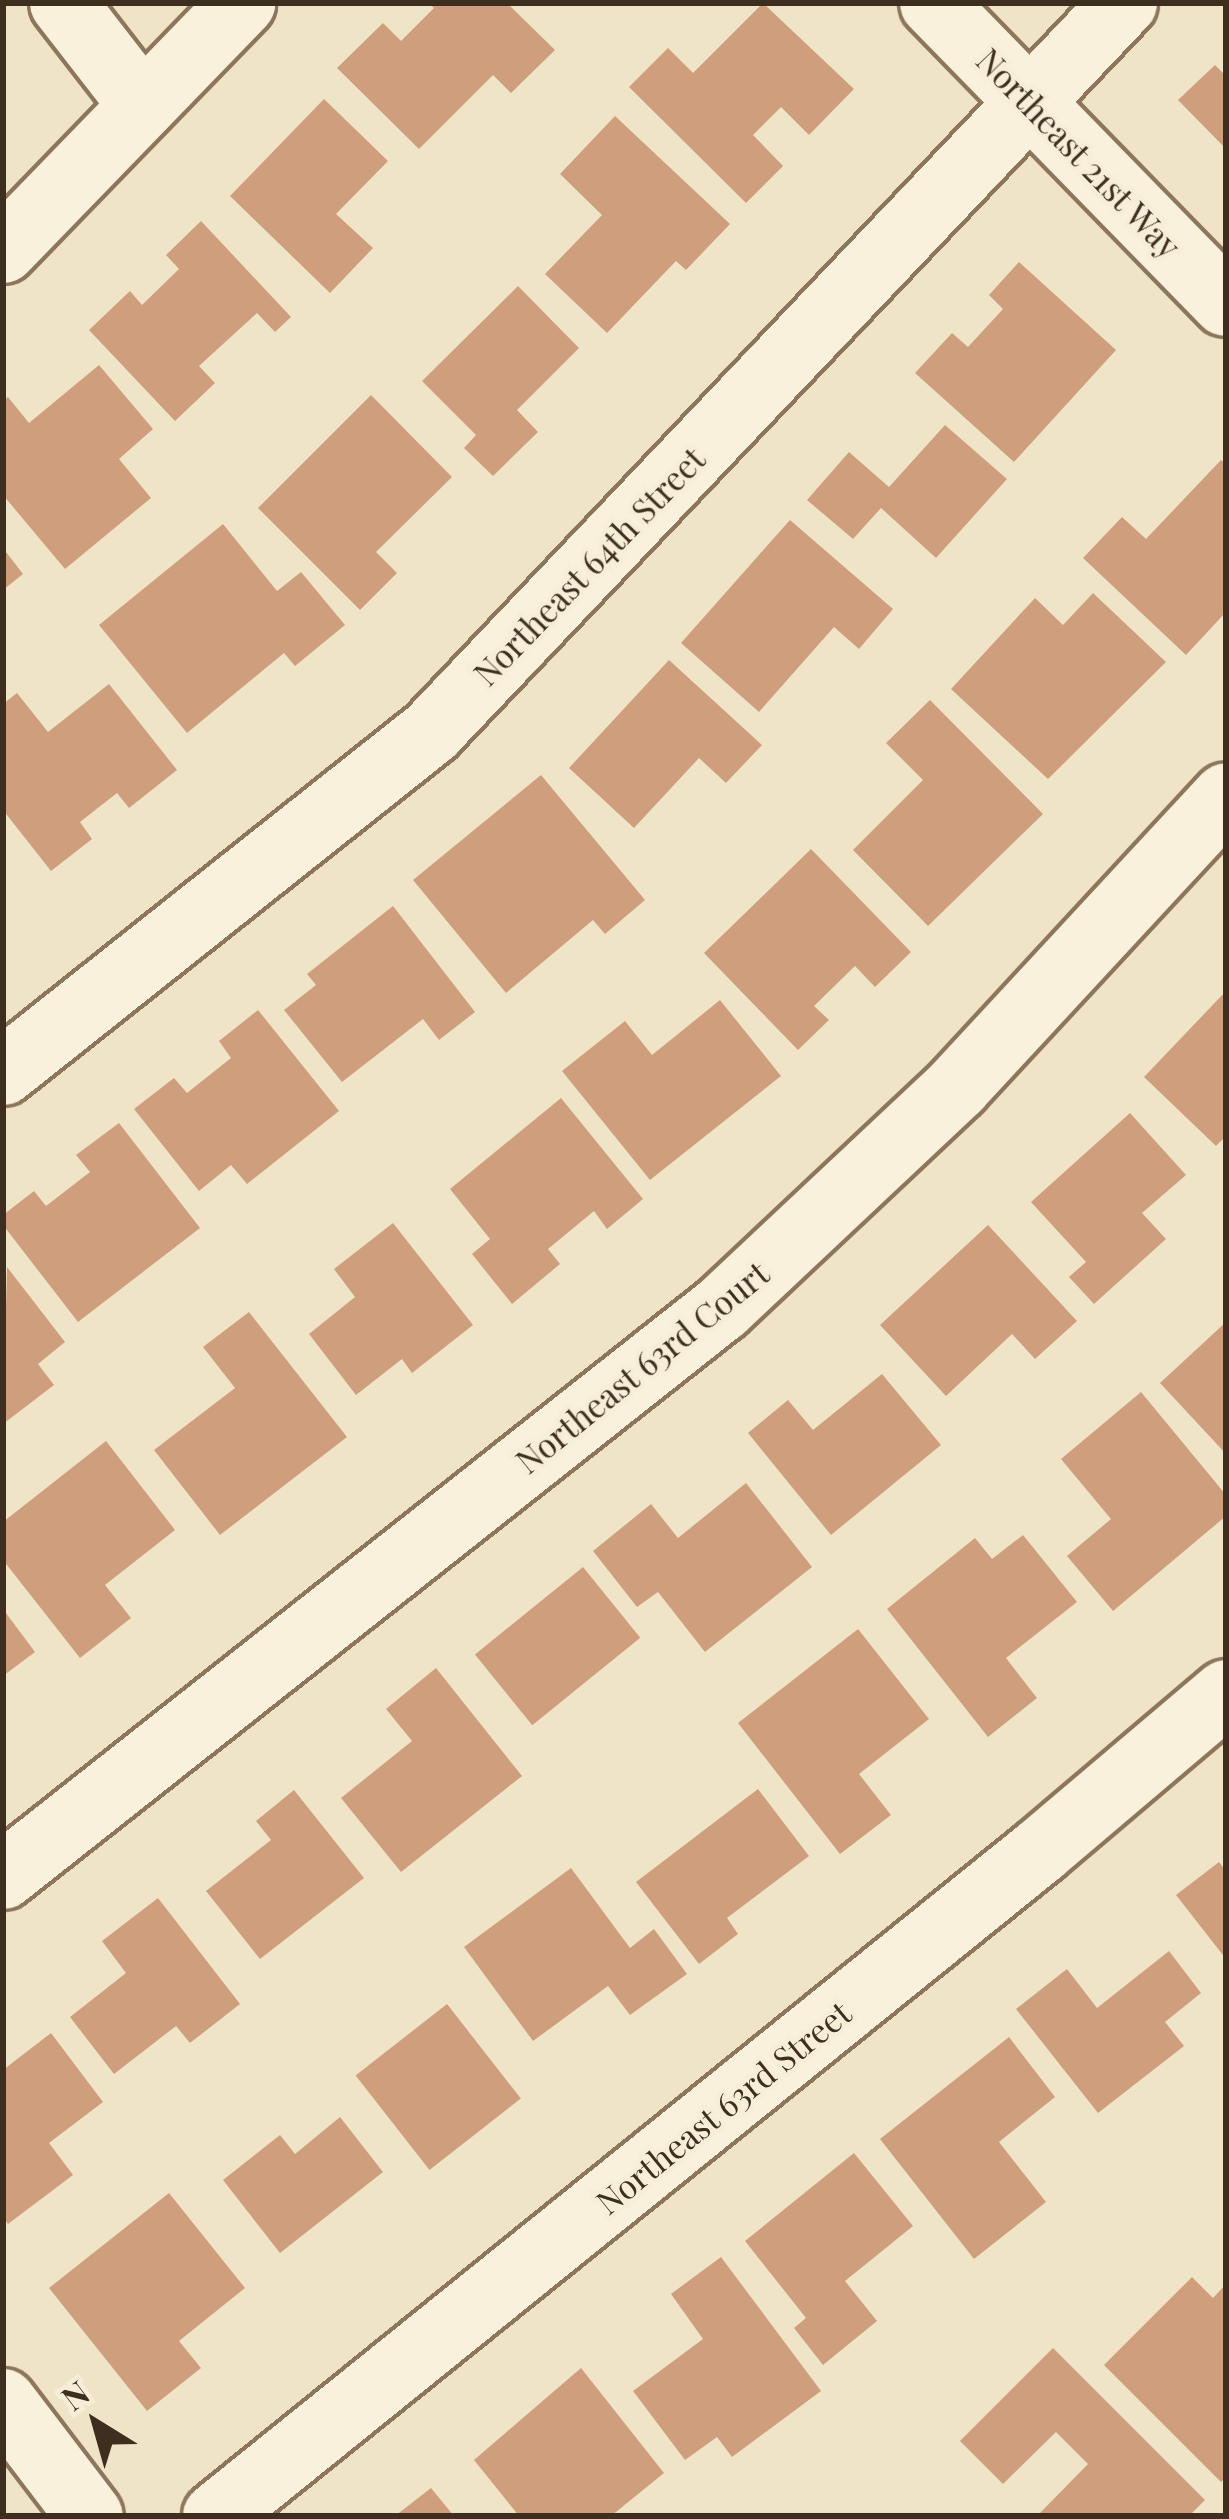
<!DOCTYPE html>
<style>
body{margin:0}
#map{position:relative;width:1229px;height:2519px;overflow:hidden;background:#f0e4c8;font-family:"Playfair Display",serif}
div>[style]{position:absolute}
.building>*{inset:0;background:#cf9f7d;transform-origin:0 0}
.roads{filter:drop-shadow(3px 0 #8d765c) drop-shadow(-3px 0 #8d765c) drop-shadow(0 3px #8d765c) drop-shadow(0 -3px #8d765c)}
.minor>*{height:66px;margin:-33px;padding:0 33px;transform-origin:33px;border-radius:33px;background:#faf1dc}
span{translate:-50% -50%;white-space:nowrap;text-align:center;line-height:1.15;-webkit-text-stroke:9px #f7eed8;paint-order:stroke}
.street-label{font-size:33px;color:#3d2e20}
.frame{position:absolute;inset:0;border:6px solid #3d2e20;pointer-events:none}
.north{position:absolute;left:36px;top:2363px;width:120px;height:120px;-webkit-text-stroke:9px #f7eed8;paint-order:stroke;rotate:323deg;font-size:33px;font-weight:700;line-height:48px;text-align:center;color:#3d2e20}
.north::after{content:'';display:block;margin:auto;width:42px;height:54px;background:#3d2e20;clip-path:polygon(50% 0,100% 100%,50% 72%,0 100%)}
</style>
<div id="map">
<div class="building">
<div style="clip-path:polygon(428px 3px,507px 3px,555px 50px,511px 93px,493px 75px,419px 149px,337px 68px,383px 23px,401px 41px,434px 8px)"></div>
<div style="clip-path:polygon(763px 3px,854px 89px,809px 135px,781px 107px,753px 135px,783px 166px,746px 203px,629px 87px,668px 48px,693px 73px)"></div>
<div style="clip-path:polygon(1215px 65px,1226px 76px,1226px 149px,1178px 100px)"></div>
<div style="clip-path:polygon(324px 99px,388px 161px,336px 214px,373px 248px,330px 293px,230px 196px)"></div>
<div style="clip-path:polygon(615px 116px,730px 224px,686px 270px,676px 261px,607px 333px,545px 274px,602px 215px,560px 174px)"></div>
<div style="clip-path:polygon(201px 221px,291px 317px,275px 332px,257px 313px,199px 366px,215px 383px,175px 421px,89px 330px,130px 291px,142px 305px,179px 269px,166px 255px)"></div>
<div style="clip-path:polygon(1019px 262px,1116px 350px,1014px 462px,915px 373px,952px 333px,968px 347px,1003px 309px,989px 295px)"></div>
<div style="clip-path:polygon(518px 286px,579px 348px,517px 410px,538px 432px,493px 476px,464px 448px,476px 435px,422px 381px)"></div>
<div style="clip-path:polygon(99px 365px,153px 429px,119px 459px,151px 498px,65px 569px,3px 495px,3px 401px,8px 397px,29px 423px)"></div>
<div style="clip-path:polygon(371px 395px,452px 477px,376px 552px,397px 573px,360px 610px,258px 508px)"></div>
<div style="clip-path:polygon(945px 425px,1007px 479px,936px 558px,881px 508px,853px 539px,807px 500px,849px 452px,889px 487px)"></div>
<div style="clip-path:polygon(1221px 460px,1226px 464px,1226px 612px,1186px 655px,1083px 558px,1122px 517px,1146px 539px)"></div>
<div style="clip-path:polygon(790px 520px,893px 609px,859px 649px,834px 627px,759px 712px,681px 643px)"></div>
<div style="clip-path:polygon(223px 524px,277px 591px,301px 572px,345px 625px,295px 666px,284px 653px,187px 733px,99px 625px)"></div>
<div style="clip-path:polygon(3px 548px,23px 574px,3px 590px)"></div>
<div style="clip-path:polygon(1093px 593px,1166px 662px,1048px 779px,951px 689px,1035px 598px,1063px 625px)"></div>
<div style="clip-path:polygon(669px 660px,762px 745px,726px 783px,699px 758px,634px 828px,569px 768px)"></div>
<div style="clip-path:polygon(109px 684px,177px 770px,129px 808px,117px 793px,80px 822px,92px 839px,51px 871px,3px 810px,3px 704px,17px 693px,48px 732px)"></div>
<div style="clip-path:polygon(930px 700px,1043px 814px,928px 926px,853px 850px,923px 780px,886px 743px)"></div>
<div style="clip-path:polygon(541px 775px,645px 900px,605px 934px,593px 920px,506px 993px,413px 880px)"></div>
<div style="clip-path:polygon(811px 849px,911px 952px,875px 987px,855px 966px,814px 1006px,829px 1020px,798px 1050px,704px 953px)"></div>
<div style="clip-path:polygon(393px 906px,475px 1012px,439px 1040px,423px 1019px,342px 1082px,284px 1010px,316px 985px,307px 974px)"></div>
<div style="clip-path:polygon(1226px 991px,1226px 1136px,1216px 1146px,1144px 1077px)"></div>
<div style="clip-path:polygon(720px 1000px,781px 1076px,650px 1180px,562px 1071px,625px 1021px,652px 1055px)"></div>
<div style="clip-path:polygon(258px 1010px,339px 1111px,247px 1184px,231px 1165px,199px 1191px,134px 1109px,174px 1078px,187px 1093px,231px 1058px,219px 1041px)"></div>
<div style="clip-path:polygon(561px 1098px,643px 1199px,607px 1229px,594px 1211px,548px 1249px,560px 1264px,512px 1304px,472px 1254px,490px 1239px,450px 1189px)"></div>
<div style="clip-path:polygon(1130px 1113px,1186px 1175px,1142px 1213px,1166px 1239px,1094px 1304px,1069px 1277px,1086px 1262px,1031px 1202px)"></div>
<div style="clip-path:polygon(119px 1123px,200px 1228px,78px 1322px,3px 1225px,3px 1215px,34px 1191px,46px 1206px,90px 1172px,76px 1155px)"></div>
<div style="clip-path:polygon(393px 1223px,473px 1325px,412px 1373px,402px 1359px,356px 1395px,309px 1334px,355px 1297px,334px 1269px)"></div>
<div style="clip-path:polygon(988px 1225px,1077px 1321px,1035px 1359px,1012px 1334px,946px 1396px,880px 1325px)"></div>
<div style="clip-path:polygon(7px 1267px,65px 1342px,38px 1364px,54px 1385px,3px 1424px)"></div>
<div style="clip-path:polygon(249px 1312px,347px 1437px,220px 1535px,154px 1450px,235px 1388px,203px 1347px)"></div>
<div style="clip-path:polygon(1226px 1322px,1226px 1454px,1160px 1383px)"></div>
<div style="clip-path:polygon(882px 1374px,941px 1445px,831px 1535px,748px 1433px,788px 1400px,813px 1430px)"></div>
<div style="clip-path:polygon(1141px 1392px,1226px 1495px,1226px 1516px,1113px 1611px,1067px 1556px,1111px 1519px,1061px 1459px)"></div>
<div style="clip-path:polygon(106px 1441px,175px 1530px,105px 1585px,131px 1618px,80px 1658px,3px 1560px,3px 1522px)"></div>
<div style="clip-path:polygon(746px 1483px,812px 1567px,705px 1652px,658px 1592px,637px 1607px,593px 1551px,651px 1504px,678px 1538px)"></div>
<div style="clip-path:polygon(1023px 1535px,1077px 1602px,1006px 1658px,1037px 1698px,988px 1737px,887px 1609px,975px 1538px,992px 1559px)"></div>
<div style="left:583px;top:1567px;width:91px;height:139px;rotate:51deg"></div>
<div style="clip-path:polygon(3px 1609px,35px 1652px,3px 1676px)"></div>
<div style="clip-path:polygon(858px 1629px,929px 1719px,859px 1774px,891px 1815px,840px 1854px,738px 1723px)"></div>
<div style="clip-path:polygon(436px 1668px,522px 1776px,401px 1872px,341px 1798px,412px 1741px,386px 1709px)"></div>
<div style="clip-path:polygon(758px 1789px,809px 1856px,727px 1918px,738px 1934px,699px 1964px,636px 1882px)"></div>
<div style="clip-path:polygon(294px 1790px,364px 1878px,260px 1959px,206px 1891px,271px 1840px,256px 1821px)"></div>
<div style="clip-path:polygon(1219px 1862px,1226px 1871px,1226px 1959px,1176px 1895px)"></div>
<div style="clip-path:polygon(571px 1868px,630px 1948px,654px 1929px,687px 1974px,630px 2015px,608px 1986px,533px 2041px,464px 1947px)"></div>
<div style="clip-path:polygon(158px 1898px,240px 2004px,190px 2043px,176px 2026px,114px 2074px,70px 2017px,126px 1973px,102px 1941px)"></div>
<div style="clip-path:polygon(1169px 1951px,1201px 1993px,1165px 2022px,1184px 2046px,1098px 2113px,1016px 2009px,1067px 1969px,1097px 2008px)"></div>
<div style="left:447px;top:2004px;width:120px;height:116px;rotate:52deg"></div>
<div style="clip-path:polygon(51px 2033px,103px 2102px,49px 2143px,73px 2175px,8px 2224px,3px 2217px,3px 2070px)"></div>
<div style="clip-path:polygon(1009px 2037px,1055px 2097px,999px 2142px,1046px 2202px,974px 2259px,880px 2139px)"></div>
<div style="clip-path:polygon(340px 2117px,383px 2172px,280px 2253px,223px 2180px,280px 2135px,295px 2154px)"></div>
<div style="clip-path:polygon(854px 2153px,913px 2226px,845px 2281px,877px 2321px,823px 2365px,794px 2328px,806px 2318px,745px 2241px)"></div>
<div style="clip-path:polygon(169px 2193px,245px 2288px,179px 2341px,201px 2368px,147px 2411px,49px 2288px)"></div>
<div style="clip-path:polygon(721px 2257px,821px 2391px,732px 2457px,717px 2437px,685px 2460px,633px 2391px,703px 2339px,671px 2294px)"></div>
<div style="clip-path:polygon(1192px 2277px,1213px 2298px,1226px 2284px,1226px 2477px,1221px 2482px,1104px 2365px)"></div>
<div style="clip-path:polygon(1053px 2348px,1205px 2500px,1189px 2516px,1037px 2516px,1088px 2464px,1056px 2432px,1003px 2484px,960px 2441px)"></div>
<div style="clip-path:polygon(581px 2368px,664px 2473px,611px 2516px,519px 2516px,474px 2460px)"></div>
<div style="clip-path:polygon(431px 2488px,454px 2516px,395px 2516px)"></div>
</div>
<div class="roads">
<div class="minor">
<div style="left:63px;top:3px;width:130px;rotate:52.2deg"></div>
<div style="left:933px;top:3px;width:419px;rotate:45.7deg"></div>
<div style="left:3px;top:250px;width:344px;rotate:-45.9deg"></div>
<div style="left:3px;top:1072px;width:547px;rotate:-38.46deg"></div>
<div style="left:431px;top:732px;width:1006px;rotate:-46.45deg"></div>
<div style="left:3px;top:1876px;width:916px;rotate:-38.31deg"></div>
<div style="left:722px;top:1308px;width:323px;rotate:-43.2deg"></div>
<div style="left:957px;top:1087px;width:396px;rotate:-47.2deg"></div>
<div style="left:3px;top:2402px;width:143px;rotate:52.7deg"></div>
<div style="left:216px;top:2516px;width:1059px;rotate:-38.9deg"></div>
<div style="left:1040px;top:1851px;width:244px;rotate:-40.3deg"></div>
</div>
</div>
<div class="street-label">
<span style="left:1079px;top:153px;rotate:46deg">Northeast 21st Way</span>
<span style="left:589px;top:566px;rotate:-46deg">Northeast 64th Street</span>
<span style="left:642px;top:1367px;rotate:-39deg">Northeast 63rd Court</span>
<span style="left:723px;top:2107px;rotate:-39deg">Northeast 63rd Street</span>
</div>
<div class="frame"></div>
<div class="north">N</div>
</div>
